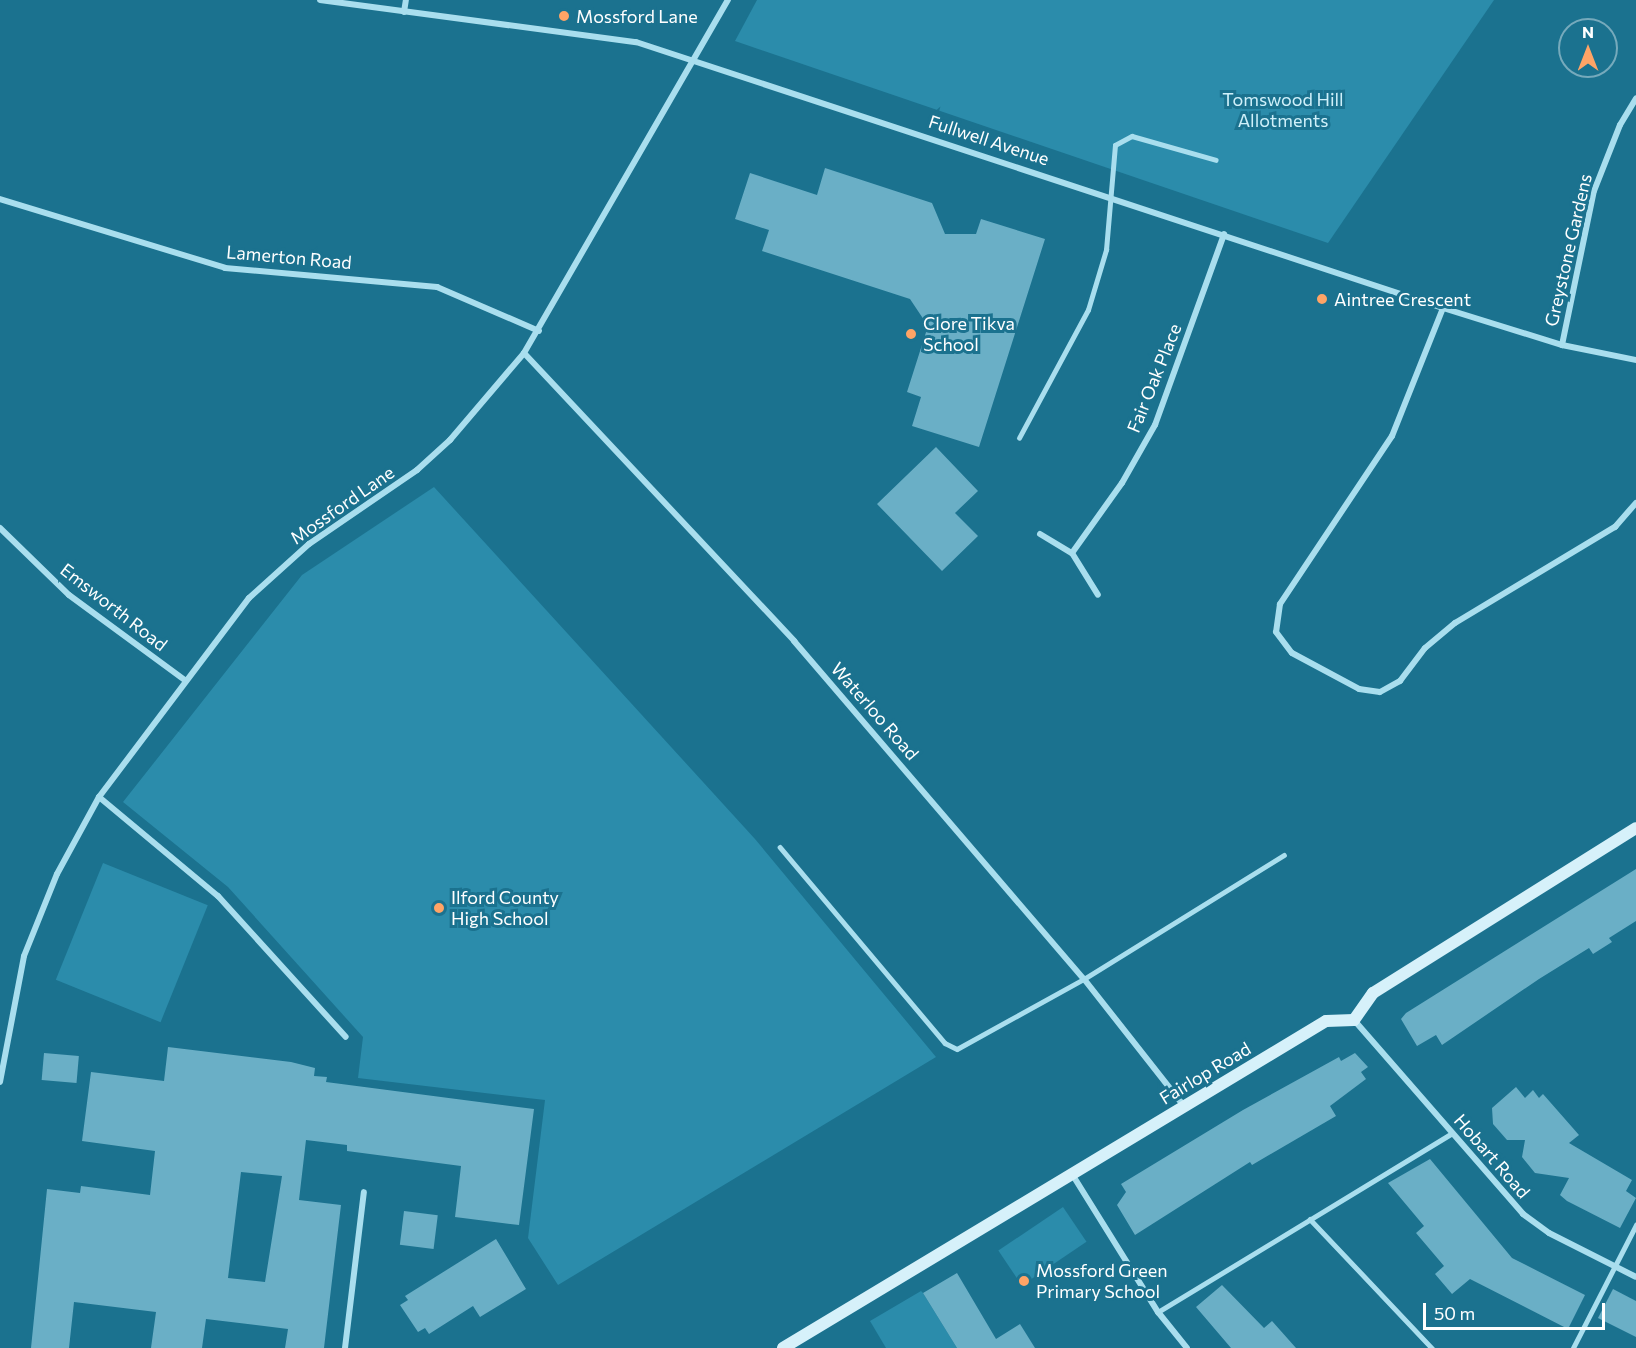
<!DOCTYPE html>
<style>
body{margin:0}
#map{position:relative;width:1636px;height:1348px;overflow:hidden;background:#1b728f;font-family:Commissioner,sans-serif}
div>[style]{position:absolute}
.green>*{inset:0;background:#2b8cab;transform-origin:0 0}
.building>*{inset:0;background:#6aafc6;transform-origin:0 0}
.lane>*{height:4.5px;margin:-2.25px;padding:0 2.25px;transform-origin:2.25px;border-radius:2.25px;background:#a9deee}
.street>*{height:6px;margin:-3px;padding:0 3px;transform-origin:3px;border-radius:3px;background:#a9deee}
.secondary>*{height:12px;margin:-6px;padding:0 6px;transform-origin:6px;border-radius:6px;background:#d6f1fa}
.dots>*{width:16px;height:16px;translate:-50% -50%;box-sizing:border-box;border:3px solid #1b728f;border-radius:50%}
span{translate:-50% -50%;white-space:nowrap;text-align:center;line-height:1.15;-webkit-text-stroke:6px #1b728f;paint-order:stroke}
.poi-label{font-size:18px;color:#fff}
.left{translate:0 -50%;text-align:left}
.park-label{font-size:18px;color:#cff0fa}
.street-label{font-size:18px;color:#fff}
.north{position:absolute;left:1558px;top:18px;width:60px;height:60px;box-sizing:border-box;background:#1b728f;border:2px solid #76aabc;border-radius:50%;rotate:0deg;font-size:16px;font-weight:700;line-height:24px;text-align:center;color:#fff}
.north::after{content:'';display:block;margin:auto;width:21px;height:27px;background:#ffa466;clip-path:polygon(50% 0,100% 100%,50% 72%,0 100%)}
.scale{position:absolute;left:1423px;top:1303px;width:182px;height:27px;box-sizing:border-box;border:3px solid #fff;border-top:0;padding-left:8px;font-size:18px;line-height:21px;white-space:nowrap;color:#fff;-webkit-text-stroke:4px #1b728f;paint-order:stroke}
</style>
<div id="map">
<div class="green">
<div style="clip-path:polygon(757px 0,1494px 0,1328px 243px,735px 41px)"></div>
<div style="clip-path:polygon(434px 487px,755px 839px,936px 1057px,558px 1285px,528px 1238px,545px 1100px,358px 1078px,363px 1037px,228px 887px,123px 802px,302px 575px)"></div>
<div style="left:103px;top:863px;width:113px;height:126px;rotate:22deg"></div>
<div style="left:1063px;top:1207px;width:42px;height:78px;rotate:56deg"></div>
<div style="clip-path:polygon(921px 1291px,923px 1293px,957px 1348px,886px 1348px,870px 1321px)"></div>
</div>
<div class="building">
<div style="clip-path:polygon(825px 168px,932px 203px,945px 234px,976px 234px,981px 219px,1045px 239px,979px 447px,912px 426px,921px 397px,907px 392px,928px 326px,910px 299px,762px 251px,769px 230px,735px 219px,750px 173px,817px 195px)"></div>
<div style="clip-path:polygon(936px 447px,978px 491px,955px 513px,978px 536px,942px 571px,877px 504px)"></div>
<div style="clip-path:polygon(1636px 869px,1636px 921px,1609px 938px,1612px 942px,1593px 954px,1589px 948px,1539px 979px,1442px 1045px,1436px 1035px,1417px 1046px,1401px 1019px,1406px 1013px)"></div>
<div style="clip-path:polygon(evenodd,168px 1047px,291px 1062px,315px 1068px,314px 1076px,327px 1077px,326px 1082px,534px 1109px,519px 1225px,455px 1217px,461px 1166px,347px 1151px,347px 1145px,306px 1140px,299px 1200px,341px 1205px,324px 1348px,285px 1348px,288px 1329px,206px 1319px,202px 1348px,151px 1348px,156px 1312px,74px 1302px,69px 1348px,31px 1348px,47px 1189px,80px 1193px,81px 1186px,150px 1195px,155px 1151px,82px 1141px,91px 1072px,164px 1081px,168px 1047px,241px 1172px,282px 1176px,265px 1282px,228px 1278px,241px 1172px)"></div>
<div style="left:44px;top:1053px;width:35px;height:27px;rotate:5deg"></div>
<div style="clip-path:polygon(1355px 1053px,1368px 1067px,1361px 1072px,1366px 1079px,1330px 1106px,1336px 1116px,1252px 1165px,1250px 1162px,1135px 1235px,1117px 1205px,1126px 1192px,1121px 1184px,1243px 1110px,1339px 1057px,1341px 1061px)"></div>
<div style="clip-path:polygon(1516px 1087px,1525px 1098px,1533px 1090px,1539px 1098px,1543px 1094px,1579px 1135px,1569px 1143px,1632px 1180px,1626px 1191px,1636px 1198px,1620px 1228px,1567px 1201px,1560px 1195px,1569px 1178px,1535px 1173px,1522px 1157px,1525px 1140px,1507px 1140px,1493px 1124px,1492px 1108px)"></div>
<div style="clip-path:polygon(1430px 1159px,1512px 1258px,1585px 1295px,1568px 1329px,1470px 1279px,1452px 1294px,1435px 1274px,1444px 1266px,1416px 1233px,1424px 1226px,1388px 1183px)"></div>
<div style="left:404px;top:1211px;width:34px;height:34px;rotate:7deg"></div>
<div style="clip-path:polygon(496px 1239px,526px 1289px,480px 1317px,473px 1306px,429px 1334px,425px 1328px,418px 1332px,400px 1305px,408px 1300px,405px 1296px)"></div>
<div style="clip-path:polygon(957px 1273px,996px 1339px,1020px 1324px,1035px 1348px,957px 1348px,923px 1293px)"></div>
<div style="clip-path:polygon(1222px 1285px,1264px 1328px,1272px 1321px,1296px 1348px,1231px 1348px,1196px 1307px)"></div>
<div style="clip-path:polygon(1613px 1289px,1636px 1301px,1636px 1337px,1598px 1318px)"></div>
</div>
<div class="lane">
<div style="left:1019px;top:438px;width:145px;rotate:-61.7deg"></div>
<div style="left:1088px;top:310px;width:63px;rotate:-73.3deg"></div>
<div style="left:1106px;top:250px;width:105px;rotate:-85.1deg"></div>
<div style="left:1115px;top:145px;width:19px;rotate:-28deg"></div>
<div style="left:1132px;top:136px;width:87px;rotate:15.9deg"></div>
<div style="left:780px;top:847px;width:256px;rotate:49.9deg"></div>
<div style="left:945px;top:1043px;width:13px;rotate:27deg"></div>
<div style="left:957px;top:1049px;width:145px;rotate:-28.9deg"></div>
<div style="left:1084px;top:979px;width:235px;rotate:-31.8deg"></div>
<div style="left:1310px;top:1219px;width:178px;rotate:46.6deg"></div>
<div style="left:1158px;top:1312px;width:344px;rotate:-31.3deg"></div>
<div style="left:1573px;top:1348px;width:138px;rotate:-62.9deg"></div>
</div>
<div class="street">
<div style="left:320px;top:0;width:319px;rotate:7.6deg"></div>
<div style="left:636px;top:42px;width:850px;rotate:18.24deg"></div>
<div style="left:1443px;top:308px;width:125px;rotate:17.3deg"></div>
<div style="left:1562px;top:345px;width:76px;rotate:11.5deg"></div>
<div style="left:404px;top:12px;width:12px;rotate:-81deg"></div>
<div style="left:0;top:199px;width:235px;rotate:17deg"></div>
<div style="left:225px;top:268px;width:213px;rotate:5.1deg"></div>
<div style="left:437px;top:287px;width:111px;rotate:23.3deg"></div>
<div style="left:1443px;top:308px;width:138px;rotate:111.7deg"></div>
<div style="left:1392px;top:436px;width:202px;rotate:123.7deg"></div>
<div style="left:1280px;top:604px;width:28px;rotate:98deg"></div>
<div style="left:1276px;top:632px;width:26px;rotate:53deg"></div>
<div style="left:1292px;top:653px;width:76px;rotate:28.2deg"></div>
<div style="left:1359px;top:689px;width:21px;rotate:8deg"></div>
<div style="left:1380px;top:692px;width:23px;rotate:-29deg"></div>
<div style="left:1400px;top:681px;width:41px;rotate:-52.9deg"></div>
<div style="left:1425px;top:648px;width:39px;rotate:-40deg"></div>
<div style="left:1455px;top:623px;width:187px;rotate:-31deg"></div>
<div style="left:1615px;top:527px;width:32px;rotate:-49deg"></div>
<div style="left:1562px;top:345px;width:157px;rotate:-78.3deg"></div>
<div style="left:1594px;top:191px;width:71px;rotate:-68.5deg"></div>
<div style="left:1620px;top:125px;width:31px;rotate:-59deg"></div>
<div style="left:524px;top:353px;width:395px;rotate:46.8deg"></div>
<div style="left:794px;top:641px;width:445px;rotate:49.4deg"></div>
<div style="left:1084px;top:979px;width:162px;rotate:51.8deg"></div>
<div style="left:0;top:528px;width:96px;rotate:44.2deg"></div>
<div style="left:69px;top:595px;width:145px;rotate:36.3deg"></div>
<div style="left:1040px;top:534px;width:37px;rotate:31deg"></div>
<div style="left:1072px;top:553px;width:49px;rotate:58.2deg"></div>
<div style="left:1072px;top:553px;width:86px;rotate:-54.5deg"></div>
<div style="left:1122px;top:483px;width:67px;rotate:-60.4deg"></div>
<div style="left:1155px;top:425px;width:203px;rotate:-70.1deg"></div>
<div style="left:99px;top:797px;width:155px;rotate:39.8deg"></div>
<div style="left:218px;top:896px;width:190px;rotate:47.8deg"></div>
<div style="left:1354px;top:1020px;width:257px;rotate:48.9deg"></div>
<div style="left:1523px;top:1214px;width:32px;rotate:36deg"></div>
<div style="left:1549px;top:1233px;width:97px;rotate:26.8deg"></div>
<div style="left:0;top:1082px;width:128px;rotate:-79.2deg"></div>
<div style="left:24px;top:956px;width:88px;rotate:-68.1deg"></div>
<div style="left:57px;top:874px;width:88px;rotate:-61.4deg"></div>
<div style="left:99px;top:797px;width:249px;rotate:-53deg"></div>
<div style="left:249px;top:598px;width:81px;rotate:-42deg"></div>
<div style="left:309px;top:544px;width:131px;rotate:-34.4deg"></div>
<div style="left:417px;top:470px;width:45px;rotate:-42.3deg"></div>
<div style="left:450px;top:440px;width:114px;rotate:-49.6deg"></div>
<div style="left:524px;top:353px;width:408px;rotate:-60deg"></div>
<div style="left:1072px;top:1174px;width:163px;rotate:58.1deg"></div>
<div style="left:1158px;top:1312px;width:46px;rotate:51.1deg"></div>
<div style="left:345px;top:1348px;width:157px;rotate:-83.1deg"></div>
</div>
<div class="secondary">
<div style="left:783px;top:1348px;width:634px;rotate:-31.06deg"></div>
<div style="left:1326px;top:1021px;width:28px;rotate:-2deg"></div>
<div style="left:1354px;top:1020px;width:33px;rotate:-55deg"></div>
<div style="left:1373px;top:993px;width:310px;rotate:-32.1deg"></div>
</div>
<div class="dots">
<div style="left:564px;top:16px;background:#ffa466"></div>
<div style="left:1322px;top:299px;background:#ffa466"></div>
<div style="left:911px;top:334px;background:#ffa466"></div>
<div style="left:439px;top:908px;background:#ffa466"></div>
<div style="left:1024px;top:1281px;background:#ffa466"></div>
</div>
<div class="poi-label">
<span class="left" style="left:576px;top:16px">Mossford Lane</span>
<span class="left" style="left:1334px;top:299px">Aintree Crescent</span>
<span class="left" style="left:923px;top:334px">Clore Tikva<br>School</span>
<span class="left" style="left:451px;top:908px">Ilford County<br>High School</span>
<span class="left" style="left:1036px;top:1281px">Mossford Green<br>Primary School</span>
</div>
<div class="park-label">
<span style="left:1283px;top:110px">Tomswood Hill<br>Allotments</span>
</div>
<div class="street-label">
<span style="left:989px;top:140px;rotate:18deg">Fullwell Avenue</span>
<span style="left:1568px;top:250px;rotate:-77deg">Greystone Gardens</span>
<span style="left:289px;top:257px;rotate:5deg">Lamerton Road</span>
<span style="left:1154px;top:378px;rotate:-68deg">Fair Oak Place</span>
<span style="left:342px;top:505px;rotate:-35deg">Mossford Lane</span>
<span style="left:114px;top:607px;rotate:38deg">Emsworth Road</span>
<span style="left:875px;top:711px;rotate:49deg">Waterloo Road</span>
<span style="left:1205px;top:1073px;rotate:-31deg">Fairlop Road</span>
<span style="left:1492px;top:1156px;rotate:49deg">Hobart Road</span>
</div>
<div class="north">N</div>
<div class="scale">50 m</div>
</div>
